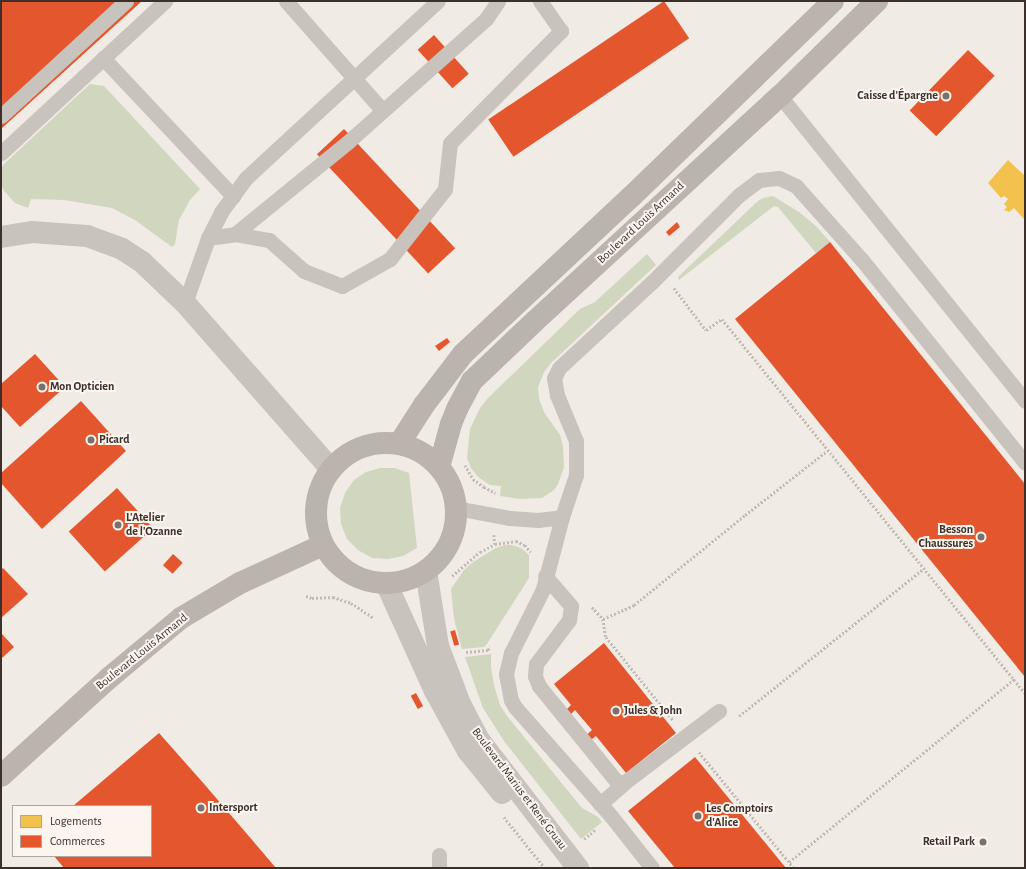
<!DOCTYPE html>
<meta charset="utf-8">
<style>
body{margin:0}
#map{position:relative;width:1026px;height:869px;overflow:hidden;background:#f0ebe5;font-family:"Alegreya Sans",sans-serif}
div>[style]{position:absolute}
.green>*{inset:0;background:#d1d6bf}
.homes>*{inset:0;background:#f2c14e}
.shops>*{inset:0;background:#e4572e;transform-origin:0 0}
.path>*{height:2.5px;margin-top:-1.25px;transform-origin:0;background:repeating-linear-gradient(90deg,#c2bbb6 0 2px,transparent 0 4px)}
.service>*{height:15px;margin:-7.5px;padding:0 7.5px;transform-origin:7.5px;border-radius:7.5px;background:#c9c3be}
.minor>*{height:22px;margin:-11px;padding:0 11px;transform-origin:11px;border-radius:11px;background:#c9c3be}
.tertiary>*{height:22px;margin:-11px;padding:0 11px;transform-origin:11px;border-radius:11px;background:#c9c3be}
.secondary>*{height:22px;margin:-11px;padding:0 11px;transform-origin:11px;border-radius:11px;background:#bab3ae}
.secondary>.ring{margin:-11px;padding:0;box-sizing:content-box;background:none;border:22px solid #bab3ae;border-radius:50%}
.dots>*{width:11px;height:11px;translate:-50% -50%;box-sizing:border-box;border:2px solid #fbf5ee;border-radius:50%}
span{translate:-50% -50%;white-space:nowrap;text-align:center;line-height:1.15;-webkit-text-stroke:4px #fbf5ee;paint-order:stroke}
.poi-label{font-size:12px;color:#3b302b;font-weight:700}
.right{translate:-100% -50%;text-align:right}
.left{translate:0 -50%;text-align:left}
.street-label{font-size:12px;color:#3b302b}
.frame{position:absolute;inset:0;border:2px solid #3b302b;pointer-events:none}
.legend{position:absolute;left:12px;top:805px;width:140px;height:52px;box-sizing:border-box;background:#fbf5ee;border:1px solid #aea6a0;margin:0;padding:5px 7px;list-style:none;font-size:12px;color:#3b302b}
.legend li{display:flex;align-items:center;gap:8px;height:20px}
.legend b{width:20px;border:1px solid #aea6a0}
</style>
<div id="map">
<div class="green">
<div style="clip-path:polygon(90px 84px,104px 86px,200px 189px,190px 200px,179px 220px,175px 244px,172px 247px,135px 220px,112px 208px,64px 200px,31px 199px,28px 208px,15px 203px,4px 191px,1px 184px,1px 169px,4px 164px)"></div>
<div style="clip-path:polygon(773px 196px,799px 212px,816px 226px,830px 242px,816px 253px,778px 207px,774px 206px,679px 280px,678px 277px,758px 201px,763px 198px)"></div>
<div style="clip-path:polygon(647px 254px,656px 265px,552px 362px,544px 372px,538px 387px,539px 399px,544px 412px,560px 435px,563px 446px,564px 467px,558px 484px,554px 490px,542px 498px,520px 499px,500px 496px,501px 486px,490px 485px,478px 477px,471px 468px,467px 458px,470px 429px,480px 408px,488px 398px,580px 309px,595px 302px)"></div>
<div style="clip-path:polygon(380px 468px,395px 468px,409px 473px,417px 548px,403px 556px,388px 559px,372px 558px,358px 550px,347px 539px,341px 524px,340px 508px,345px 493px,354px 480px,366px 472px)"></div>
<div style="clip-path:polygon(505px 545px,512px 545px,521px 548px,529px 555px,529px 578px,487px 644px,484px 647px,462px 649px,454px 619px,451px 589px,464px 570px,473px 562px,496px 548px)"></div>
<div style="clip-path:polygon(491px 654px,491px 667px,494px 685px,500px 705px,507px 716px,582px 808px,598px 817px,602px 822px,581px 839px,504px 741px,483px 708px,465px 657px)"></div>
</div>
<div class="homes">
<div style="clip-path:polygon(1008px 160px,1024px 175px,1025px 174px,1025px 220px,1014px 208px,1009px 212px,1004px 210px,1007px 207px,1004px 204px,1008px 199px,1004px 196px,1001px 198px,988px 183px)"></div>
</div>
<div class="shops">
<div style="clip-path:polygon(1px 1px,142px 1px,1px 129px)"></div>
<div style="left:664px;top:1px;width:45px;height:212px;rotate:56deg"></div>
<div style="left:434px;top:35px;width:52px;height:22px;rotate:48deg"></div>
<div style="left:968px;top:50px;width:37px;height:84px;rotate:44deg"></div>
<div style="left:344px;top:129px;width:163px;height:37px;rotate:47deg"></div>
<div style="clip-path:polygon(677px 222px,680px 227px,669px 236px,666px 232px)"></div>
<div style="clip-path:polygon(830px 242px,1025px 484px,1025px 677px,735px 319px)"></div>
<div style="clip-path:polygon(447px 338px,450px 342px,439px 351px,435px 346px)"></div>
<div style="clip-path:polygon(35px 354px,65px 387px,20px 427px,1px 406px,1px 384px)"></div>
<div style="clip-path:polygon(81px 401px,126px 451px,42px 529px,1px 483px,1px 473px)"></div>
<div style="left:117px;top:488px;width:54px;height:65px;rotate:48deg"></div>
<div style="left:173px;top:554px;width:13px;height:15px;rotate:42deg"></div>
<div style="clip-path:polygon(3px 568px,28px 594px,1px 618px,1px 570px)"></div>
<div style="left:455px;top:630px;width:15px;height:5px;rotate:74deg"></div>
<div style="clip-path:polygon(1px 633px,14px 647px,1px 659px)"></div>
<div style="clip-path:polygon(604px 643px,676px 733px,626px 773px,596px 736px,588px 742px,584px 737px,592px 730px,575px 710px,568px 717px,564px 712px,571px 705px,554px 684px)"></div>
<div style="left:416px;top:693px;width:15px;height:6px;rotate:62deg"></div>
<div style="clip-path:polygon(159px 733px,205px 785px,276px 868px,64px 868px,54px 856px,151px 856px,151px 806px,73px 806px)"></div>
<div style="clip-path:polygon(695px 757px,786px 868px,675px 868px,628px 811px)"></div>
</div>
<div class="path">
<div style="left:674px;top:288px;width:53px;rotate:52.7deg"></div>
<div style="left:706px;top:330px;width:19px;rotate:-35deg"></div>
<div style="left:722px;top:319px;width:481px;rotate:51deg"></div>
<div style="left:465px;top:465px;width:16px;rotate:60deg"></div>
<div style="left:473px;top:479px;width:14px;rotate:36deg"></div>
<div style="left:484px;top:487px;width:13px;rotate:27deg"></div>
<div style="left:494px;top:535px;width:9px;rotate:84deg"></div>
<div style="left:495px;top:544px;width:21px;rotate:-8deg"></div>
<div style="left:516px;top:541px;width:10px;rotate:24deg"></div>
<div style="left:525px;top:545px;width:9px;rotate:49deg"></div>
<div style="left:452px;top:576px;width:37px;rotate:-41deg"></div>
<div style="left:480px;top:552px;width:17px;rotate:-28deg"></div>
<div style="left:306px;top:596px;width:6px;rotate:18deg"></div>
<div style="left:312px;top:598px;width:21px;rotate:-3deg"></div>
<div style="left:333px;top:597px;width:19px;rotate:18deg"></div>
<div style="left:351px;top:603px;width:27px;rotate:33deg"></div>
<div style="left:592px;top:607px;width:16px;rotate:47deg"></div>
<div style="left:603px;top:619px;width:34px;rotate:-24deg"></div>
<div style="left:634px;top:605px;width:143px;rotate:-39deg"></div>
<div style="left:745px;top:515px;width:104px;rotate:-38deg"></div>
<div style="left:603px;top:619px;width:18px;rotate:81deg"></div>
<div style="left:606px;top:637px;width:107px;rotate:51.1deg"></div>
<div style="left:466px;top:652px;width:22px;rotate:-5deg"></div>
<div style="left:488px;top:650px;width:4px;rotate:-63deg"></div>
<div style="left:739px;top:716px;width:236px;rotate:-38.6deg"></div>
<div style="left:699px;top:752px;width:150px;rotate:50.7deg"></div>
<div style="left:504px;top:817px;width:65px;rotate:51.2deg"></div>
<div style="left:584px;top:839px;width:16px;rotate:-40deg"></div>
<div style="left:789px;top:862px;width:290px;rotate:-39.1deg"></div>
</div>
<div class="service">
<div style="left:286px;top:1px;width:145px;rotate:48.6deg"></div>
<div style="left:103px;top:58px;width:190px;rotate:46.7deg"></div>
<div style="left:780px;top:96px;width:391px;rotate:51.2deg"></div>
<div style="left:1px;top:116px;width:170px;rotate:-42.6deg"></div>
<div style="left:1px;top:153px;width:224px;rotate:-42.8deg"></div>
<div style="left:235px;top:234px;width:35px;rotate:10deg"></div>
<div style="left:269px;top:240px;width:47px;rotate:41.5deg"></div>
<div style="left:304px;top:271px;width:41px;rotate:21.5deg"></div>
<div style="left:342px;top:286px;width:55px;rotate:-29.4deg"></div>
<div style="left:390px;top:259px;width:89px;rotate:-51.8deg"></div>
<div style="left:445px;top:189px;width:46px;rotate:-83.8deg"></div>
<div style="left:450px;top:143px;width:158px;rotate:-45.3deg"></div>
<div style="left:561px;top:31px;width:37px;rotate:-125deg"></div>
<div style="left:208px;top:238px;width:27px;rotate:-8deg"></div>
<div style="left:235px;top:234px;width:147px;rotate:-39.2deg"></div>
<div style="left:349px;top:141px;width:183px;rotate:-41.7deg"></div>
<div style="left:486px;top:19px;width:22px;rotate:-56deg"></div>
<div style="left:185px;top:303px;width:69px;rotate:-70.5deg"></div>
<div style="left:208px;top:238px;width:29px;rotate:-63deg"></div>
<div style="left:221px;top:212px;width:42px;rotate:-53.7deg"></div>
<div style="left:246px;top:178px;width:261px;rotate:-42.7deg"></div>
<div style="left:456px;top:508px;width:55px;rotate:10.5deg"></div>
<div style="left:510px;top:518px;width:28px;rotate:4deg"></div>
<div style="left:538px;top:520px;width:24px;rotate:-7deg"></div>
<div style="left:545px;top:576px;width:40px;rotate:49deg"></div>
<div style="left:571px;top:606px;width:14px;rotate:98deg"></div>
<div style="left:569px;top:620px;width:55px;rotate:126.9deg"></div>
<div style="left:536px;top:664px;width:12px;rotate:95deg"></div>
<div style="left:535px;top:676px;width:11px;rotate:68deg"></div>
<div style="left:539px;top:686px;width:124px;rotate:50.9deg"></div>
<div style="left:617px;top:782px;width:8px"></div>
<div style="left:625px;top:782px;width:118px;rotate:-37.1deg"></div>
<div style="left:600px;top:804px;width:33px;rotate:-41deg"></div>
<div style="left:439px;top:855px;width:13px;rotate:90deg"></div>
<div style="left:652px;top:868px;width:66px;rotate:-128.3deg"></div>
<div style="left:611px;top:816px;width:145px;rotate:-131.4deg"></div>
<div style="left:515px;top:707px;width:8px;rotate:-120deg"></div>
<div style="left:511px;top:700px;width:26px;rotate:-101deg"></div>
<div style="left:506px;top:674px;width:22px;rotate:-77deg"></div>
<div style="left:511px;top:653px;width:72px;rotate:-63.4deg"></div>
<div style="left:543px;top:589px;width:74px;rotate:-75.2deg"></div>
<div style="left:562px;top:517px;width:44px;rotate:-71.6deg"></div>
<div style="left:576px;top:475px;width:34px;rotate:-90deg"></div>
<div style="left:576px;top:441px;width:50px;rotate:-112.4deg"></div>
<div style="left:557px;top:395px;width:17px;rotate:-100deg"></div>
<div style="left:554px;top:378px;width:11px;rotate:-63deg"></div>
<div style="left:559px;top:368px;width:127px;rotate:-42.8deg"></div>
<div style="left:652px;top:282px;width:123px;rotate:-45deg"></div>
<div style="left:739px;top:195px;width:25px;rotate:-37deg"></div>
<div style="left:759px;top:180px;width:20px;rotate:-6deg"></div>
<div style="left:779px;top:178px;width:19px;rotate:25deg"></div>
<div style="left:796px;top:186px;width:99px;rotate:48.3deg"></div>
<div style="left:862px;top:260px;width:260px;rotate:51.2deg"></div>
</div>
<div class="minor">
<div style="left:1px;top:237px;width:31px;rotate:-9deg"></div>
<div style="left:32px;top:232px;width:55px;rotate:4.2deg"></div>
<div style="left:87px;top:236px;width:37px;rotate:20deg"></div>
<div style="left:122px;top:249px;width:24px;rotate:33deg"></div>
<div style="left:142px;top:262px;width:59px;rotate:43.6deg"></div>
<div style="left:185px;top:303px;width:221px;rotate:48.7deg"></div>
</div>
<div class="tertiary">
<div style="left:426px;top:571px;width:76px;rotate:80.9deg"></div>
<div style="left:438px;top:646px;width:62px;rotate:69.2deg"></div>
<div style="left:460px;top:704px;width:41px;rotate:62.2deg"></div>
<div style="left:479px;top:740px;width:162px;rotate:52.3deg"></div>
<div style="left:386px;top:583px;width:119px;rotate:65.6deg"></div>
<div style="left:435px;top:691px;width:68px;rotate:61.2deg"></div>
<div style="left:468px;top:751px;width:54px;rotate:51deg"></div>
</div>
<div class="secondary">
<div class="ring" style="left:316px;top:443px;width:118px;height:118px"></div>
<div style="left:399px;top:444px;width:46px;rotate:-57.3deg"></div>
<div style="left:424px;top:405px;width:64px;rotate:-52.6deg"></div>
<div style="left:463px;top:354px;width:230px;rotate:-43.1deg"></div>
<div style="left:631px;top:197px;width:281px;rotate:-44.1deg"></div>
<div style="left:439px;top:467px;width:45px;rotate:-74.4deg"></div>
<div style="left:451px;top:424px;width:16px;rotate:-68deg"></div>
<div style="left:457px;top:409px;width:32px;rotate:-62deg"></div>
<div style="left:472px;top:381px;width:87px;rotate:-43.6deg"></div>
<div style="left:535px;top:321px;width:333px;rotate:-42.6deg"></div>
<div style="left:780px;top:96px;width:136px;rotate:-44.4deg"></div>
<div style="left:1px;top:776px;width:146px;rotate:-42.2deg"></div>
<div style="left:109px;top:678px;width:94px;rotate:-39.8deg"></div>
<div style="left:181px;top:618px;width:69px;rotate:-30.7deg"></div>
<div style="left:240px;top:583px;width:91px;rotate:-24.6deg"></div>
</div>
<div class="dots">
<div style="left:946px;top:96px;background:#7a716c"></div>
<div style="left:42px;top:387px;background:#7a716c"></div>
<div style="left:91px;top:440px;background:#7a716c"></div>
<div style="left:118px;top:525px;background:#7a716c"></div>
<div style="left:981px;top:537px;background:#7a716c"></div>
<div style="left:616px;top:711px;background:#7a716c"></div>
<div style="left:201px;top:808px;background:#7a716c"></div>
<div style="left:698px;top:816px;background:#7a716c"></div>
<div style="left:983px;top:842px;background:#7a716c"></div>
</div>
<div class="poi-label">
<span class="right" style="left:938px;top:96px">Caisse d'Épargne</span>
<span class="left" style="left:50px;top:387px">Mon Opticien</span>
<span class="left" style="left:99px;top:440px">Picard</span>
<span class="left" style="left:126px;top:525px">L'Atelier<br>de l'Ozanne</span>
<span class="right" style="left:973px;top:537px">Besson<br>Chaussures</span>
<span class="left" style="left:624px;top:711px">Jules &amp; John</span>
<span class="left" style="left:209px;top:808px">Intersport</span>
<span class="left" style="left:706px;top:816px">Les Comptoirs<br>d'Alice</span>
<span class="right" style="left:975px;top:842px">Retail Park</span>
</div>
<div class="street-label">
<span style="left:641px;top:223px;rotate:-43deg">Boulevard Louis Armand</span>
<span style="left:142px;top:652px;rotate:-39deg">Boulevard Louis Armand</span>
<span style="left:519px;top:789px;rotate:53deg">Boulevard Marius et René Gruau</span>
</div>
<div class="frame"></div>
<ul class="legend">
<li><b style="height:11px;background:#f2c14e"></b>Logements</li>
<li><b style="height:11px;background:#e4572e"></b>Commerces</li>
</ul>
</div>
